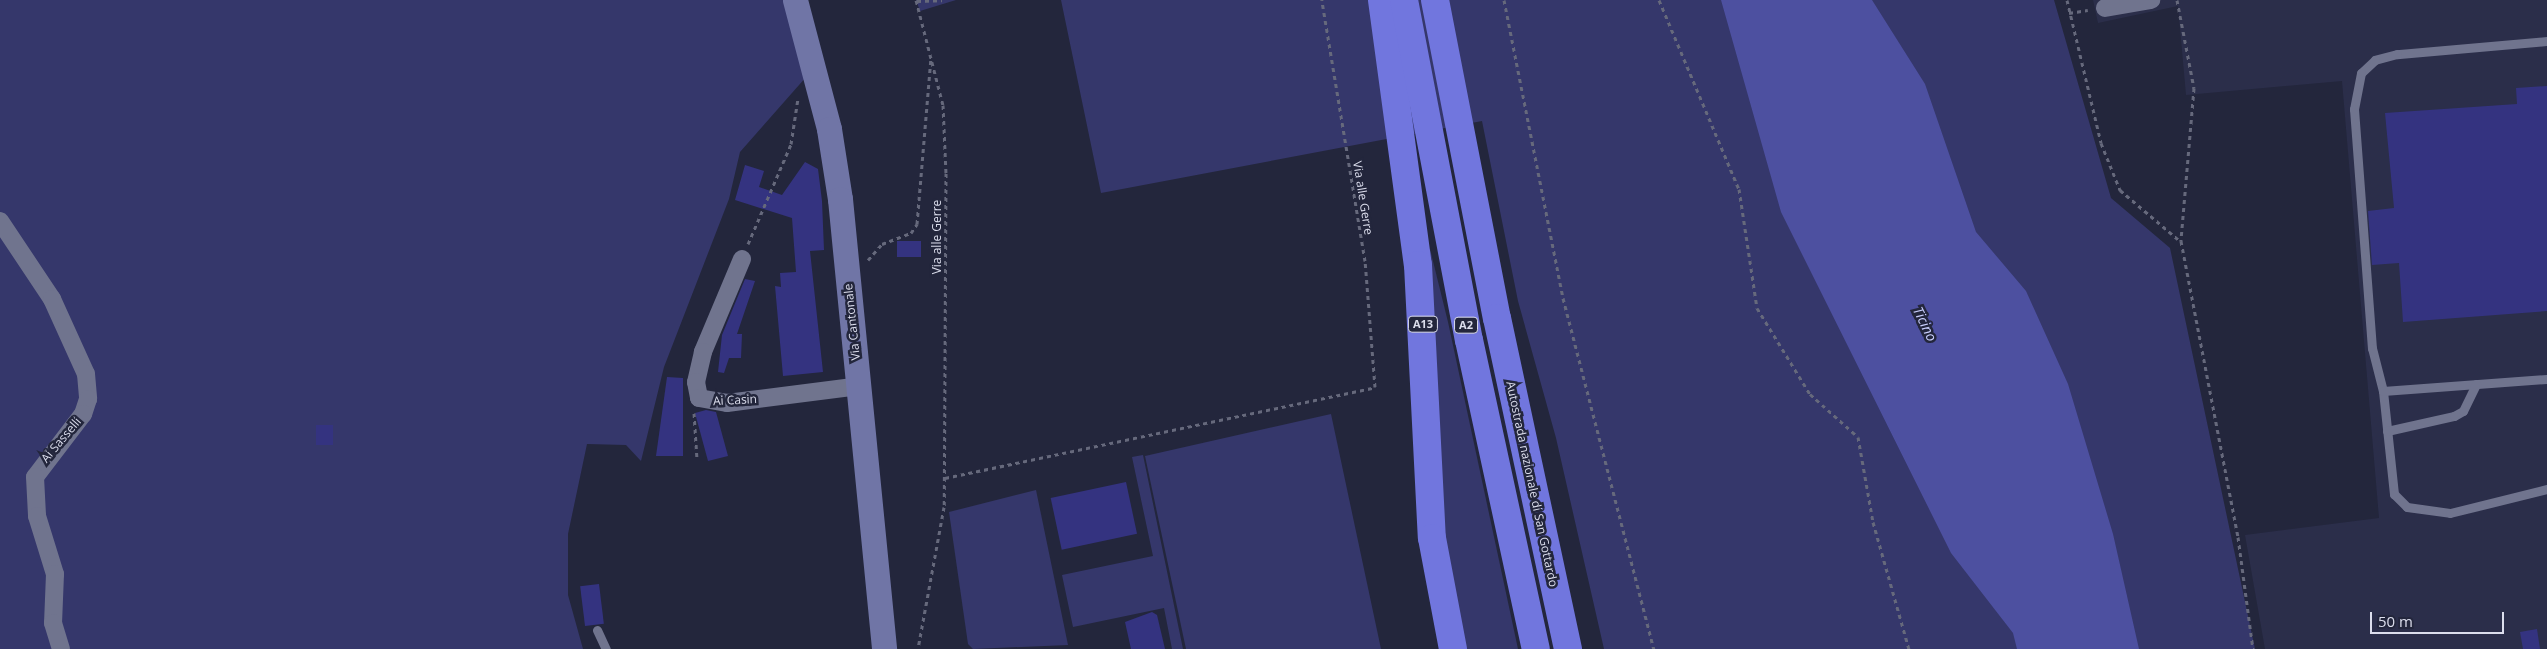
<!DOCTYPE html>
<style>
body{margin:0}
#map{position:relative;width:2547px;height:649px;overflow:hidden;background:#23263c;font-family:"Open Sans",sans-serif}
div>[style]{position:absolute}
.built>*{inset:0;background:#2b2e4a}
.green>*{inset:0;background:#35376b}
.water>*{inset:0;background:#4d50a0}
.building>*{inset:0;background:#343380;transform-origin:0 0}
.path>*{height:3px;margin-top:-1.5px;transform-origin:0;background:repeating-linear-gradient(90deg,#66697c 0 4px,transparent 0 8px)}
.service>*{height:9px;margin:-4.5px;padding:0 4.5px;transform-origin:4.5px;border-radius:4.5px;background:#70748e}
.minor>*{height:18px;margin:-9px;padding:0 9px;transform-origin:9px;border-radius:9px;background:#70748e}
.secondary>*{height:25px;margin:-12.5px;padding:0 12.5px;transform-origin:12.5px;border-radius:12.5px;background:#7075a6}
.motorway>*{height:28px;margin:-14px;padding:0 14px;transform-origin:14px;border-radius:14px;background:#7176de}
span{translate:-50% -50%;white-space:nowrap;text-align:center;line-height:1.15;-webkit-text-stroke:5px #23263c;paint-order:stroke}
.shield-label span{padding:1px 4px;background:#23263c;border:1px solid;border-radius:4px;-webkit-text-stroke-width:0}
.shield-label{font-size:11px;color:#dcdeed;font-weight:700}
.street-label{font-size:12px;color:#dcdeed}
.water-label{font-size:14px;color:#c9cffc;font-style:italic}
.scale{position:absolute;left:2370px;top:612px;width:134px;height:22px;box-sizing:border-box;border:2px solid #dcdeed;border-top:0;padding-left:6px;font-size:15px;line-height:18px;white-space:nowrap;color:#dcdeed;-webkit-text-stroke:4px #23263c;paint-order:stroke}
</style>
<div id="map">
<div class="built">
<div style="clip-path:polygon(2093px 0,2547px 0,2547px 649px,2265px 649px,2245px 535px,2379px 518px,2342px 81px,2186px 95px,2178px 6px,2098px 23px)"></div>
</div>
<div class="green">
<div style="clip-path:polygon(0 0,795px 0,814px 68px,740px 152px,729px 199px,664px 367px,641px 461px,626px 445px,587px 444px,568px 534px,568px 595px,583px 649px,0 649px)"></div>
<div style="clip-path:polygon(916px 0,956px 0,920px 11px)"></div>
<div style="clip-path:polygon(1061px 0,2054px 0,2111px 198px,2170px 248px,2255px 649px,1604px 649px,1556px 438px,1518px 301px,1482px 121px,1101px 193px)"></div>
<div style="clip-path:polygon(1430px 249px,1448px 322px,1518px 649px,1460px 649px,1450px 612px,1426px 250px)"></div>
<div style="clip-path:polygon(1331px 414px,1381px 649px,1186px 649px,1145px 456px)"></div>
<div style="clip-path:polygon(1143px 455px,1183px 649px,1172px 649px,1164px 608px,1073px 627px,1062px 575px,1153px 556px,1132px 457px)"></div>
<div style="clip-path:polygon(1036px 490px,1068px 645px,973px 649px,968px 644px,949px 512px)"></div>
</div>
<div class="water">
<div style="clip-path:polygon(1721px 0,1872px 0,1925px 84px,1976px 232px,2026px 291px,2068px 384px,2113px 534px,2139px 649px,2017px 649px,2013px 633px,1951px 553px,1781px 212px)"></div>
</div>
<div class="building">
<div style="clip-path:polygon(2547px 86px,2547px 311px,2403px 322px,2399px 263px,2372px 265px,2368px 211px,2394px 208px,2385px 113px,2517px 104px,2516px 88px)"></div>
<div style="clip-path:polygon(805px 162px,818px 169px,822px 201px,824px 250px,810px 251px,823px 372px,783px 376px,775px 286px,781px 287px,780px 273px,796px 272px,792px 218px,735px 200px,745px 165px,764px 171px,759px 187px,782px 195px)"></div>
<div style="left:897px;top:241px;width:24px;height:16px"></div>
<div style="clip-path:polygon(745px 279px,755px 281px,737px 334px,742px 334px,741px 358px,729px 358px,724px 373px,718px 372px,722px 335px)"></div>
<div style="clip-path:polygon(667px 377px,683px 378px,683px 456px,656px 456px)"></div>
<div style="clip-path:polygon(706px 410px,716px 412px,728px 456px,708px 461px,695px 413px)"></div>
<div style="left:316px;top:425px;width:17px;height:20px"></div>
<div style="left:1126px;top:482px;width:53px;height:77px;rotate:78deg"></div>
<div style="left:599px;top:584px;width:40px;height:19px;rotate:83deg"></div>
<div style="clip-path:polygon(1152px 612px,1157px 615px,1165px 649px,1131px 649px,1125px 622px)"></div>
<div style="clip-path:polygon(2537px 629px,2540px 649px,2523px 649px,2520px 632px)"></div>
</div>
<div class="path">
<div style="left:916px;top:0;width:108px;rotate:75.6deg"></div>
<div style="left:943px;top:105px;width:68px;rotate:87.5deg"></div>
<div style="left:946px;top:173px;width:334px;rotate:90.3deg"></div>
<div style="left:944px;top:507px;width:144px;rotate:100.4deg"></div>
<div style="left:1504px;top:0;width:304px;rotate:78.8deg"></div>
<div style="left:1563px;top:298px;width:363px;rotate:75.5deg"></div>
<div style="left:1659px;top:0;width:205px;rotate:67.1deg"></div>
<div style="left:1739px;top:189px;width:120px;rotate:81.4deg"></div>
<div style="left:1757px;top:308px;width:101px;rotate:58.4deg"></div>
<div style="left:1810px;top:394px;width:64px;rotate:41.9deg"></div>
<div style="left:1858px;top:437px;width:86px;rotate:80deg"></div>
<div style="left:1873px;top:522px;width:132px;rotate:74.2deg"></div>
<div style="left:2067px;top:0;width:147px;rotate:76.6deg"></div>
<div style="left:2101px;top:143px;width:51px;rotate:68deg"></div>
<div style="left:2120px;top:190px;width:79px;rotate:40.4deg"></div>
<div style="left:2177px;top:0;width:90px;rotate:79.1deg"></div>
<div style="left:2194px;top:88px;width:154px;rotate:94.9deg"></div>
<div style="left:2181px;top:241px;width:301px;rotate:79.1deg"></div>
<div style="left:2238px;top:537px;width:113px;rotate:82.4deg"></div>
<div style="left:917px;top:1px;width:25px;rotate:-2deg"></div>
<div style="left:2069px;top:13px;width:19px;rotate:-9deg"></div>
<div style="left:748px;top:244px;width:109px;rotate:-66.7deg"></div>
<div style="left:791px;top:144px;width:47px;rotate:-81.3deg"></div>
<div style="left:868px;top:260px;width:21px;rotate:-49deg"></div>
<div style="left:882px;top:244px;width:31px;rotate:-21deg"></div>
<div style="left:911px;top:233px;width:11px;rotate:-56deg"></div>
<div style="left:917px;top:224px;width:167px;rotate:-85.2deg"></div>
<div style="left:694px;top:413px;width:47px;rotate:86.3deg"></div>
<div style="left:945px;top:478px;width:440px;rotate:-11.9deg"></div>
<div style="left:1375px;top:387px;width:126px;rotate:-94.5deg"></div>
<div style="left:1365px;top:261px;width:265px;rotate:-99.4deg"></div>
</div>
<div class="service">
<div style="left:2547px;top:41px;width:151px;rotate:175deg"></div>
<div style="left:2397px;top:54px;width:23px;rotate:165deg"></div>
<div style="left:2375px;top:60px;width:19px;rotate:137deg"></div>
<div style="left:2361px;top:73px;width:37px;rotate:101deg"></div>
<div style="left:2354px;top:109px;width:240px;rotate:85.7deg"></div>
<div style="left:2372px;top:348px;width:44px;rotate:75.7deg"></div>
<div style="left:2383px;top:391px;width:104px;rotate:83.9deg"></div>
<div style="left:2394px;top:494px;width:18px;rotate:45deg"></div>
<div style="left:2407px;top:507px;width:43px;rotate:7.9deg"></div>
<div style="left:2450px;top:513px;width:100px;rotate:-13.9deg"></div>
<div style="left:2383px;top:391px;width:164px;rotate:-4.2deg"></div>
<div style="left:2387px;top:431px;width:69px;rotate:-12.6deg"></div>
<div style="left:2454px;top:416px;width:10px;rotate:-29deg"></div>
<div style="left:2463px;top:411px;width:30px;rotate:-64deg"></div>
<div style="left:597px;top:630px;width:21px;rotate:65deg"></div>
</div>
<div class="minor">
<div style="left:2105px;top:8px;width:47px;rotate:-9.9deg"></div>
<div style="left:0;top:221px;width:94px;rotate:56.3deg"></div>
<div style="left:52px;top:299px;width:82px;rotate:65.6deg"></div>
<div style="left:86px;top:374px;width:25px;rotate:85deg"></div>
<div style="left:88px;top:399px;width:16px;rotate:108deg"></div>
<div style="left:83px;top:414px;width:79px;rotate:127.3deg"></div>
<div style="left:35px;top:477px;width:39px;rotate:87deg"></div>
<div style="left:37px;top:516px;width:61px;rotate:72.8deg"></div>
<div style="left:55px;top:574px;width:49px;rotate:92.3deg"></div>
<div style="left:53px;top:623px;width:27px;rotate:73deg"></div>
<div style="left:742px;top:259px;width:101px;rotate:112.8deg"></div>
<div style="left:703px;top:352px;width:31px;rotate:103deg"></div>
<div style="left:696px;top:382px;width:16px;rotate:79deg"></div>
<div style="left:699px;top:398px;width:28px;rotate:10deg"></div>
<div style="left:727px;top:403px;width:133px;rotate:-7.3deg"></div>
</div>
<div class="secondary">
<div style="left:795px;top:0;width:133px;rotate:75.2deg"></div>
<div style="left:829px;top:129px;width:71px;rotate:81.1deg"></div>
<div style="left:840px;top:199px;width:452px;rotate:84.4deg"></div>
</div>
<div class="motorway">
<div style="left:1382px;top:0;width:267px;rotate:82.3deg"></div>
<div style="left:1418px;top:265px;width:273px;rotate:87.1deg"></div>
<div style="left:1432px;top:538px;width:113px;rotate:79.3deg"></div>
<div style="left:1404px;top:0;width:346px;rotate:79.2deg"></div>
<div style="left:1469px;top:340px;width:316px;rotate:77.8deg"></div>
<div style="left:1435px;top:0;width:324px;rotate:79deg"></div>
<div style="left:1497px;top:318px;width:339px;rotate:77.9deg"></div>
</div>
<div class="shield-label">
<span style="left:1423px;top:324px">A13</span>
<span style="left:1466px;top:325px">A2</span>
</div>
<div class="street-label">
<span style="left:1363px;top:198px;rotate:81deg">Via alle Gerre</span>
<span style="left:937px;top:237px;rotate:-90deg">Via alle Gerre</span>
<span style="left:852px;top:322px;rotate:-96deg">Via Cantonale</span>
<span style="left:735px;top:400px;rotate:-3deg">Ai Casin</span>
<span style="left:61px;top:440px;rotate:-50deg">Ai Sasselli</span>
<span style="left:1532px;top:484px;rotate:78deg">Autostrada nazionale di San Gottardo</span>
</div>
<div class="water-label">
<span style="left:1925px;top:324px;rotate:64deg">Ticino</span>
</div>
<div class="scale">50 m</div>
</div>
